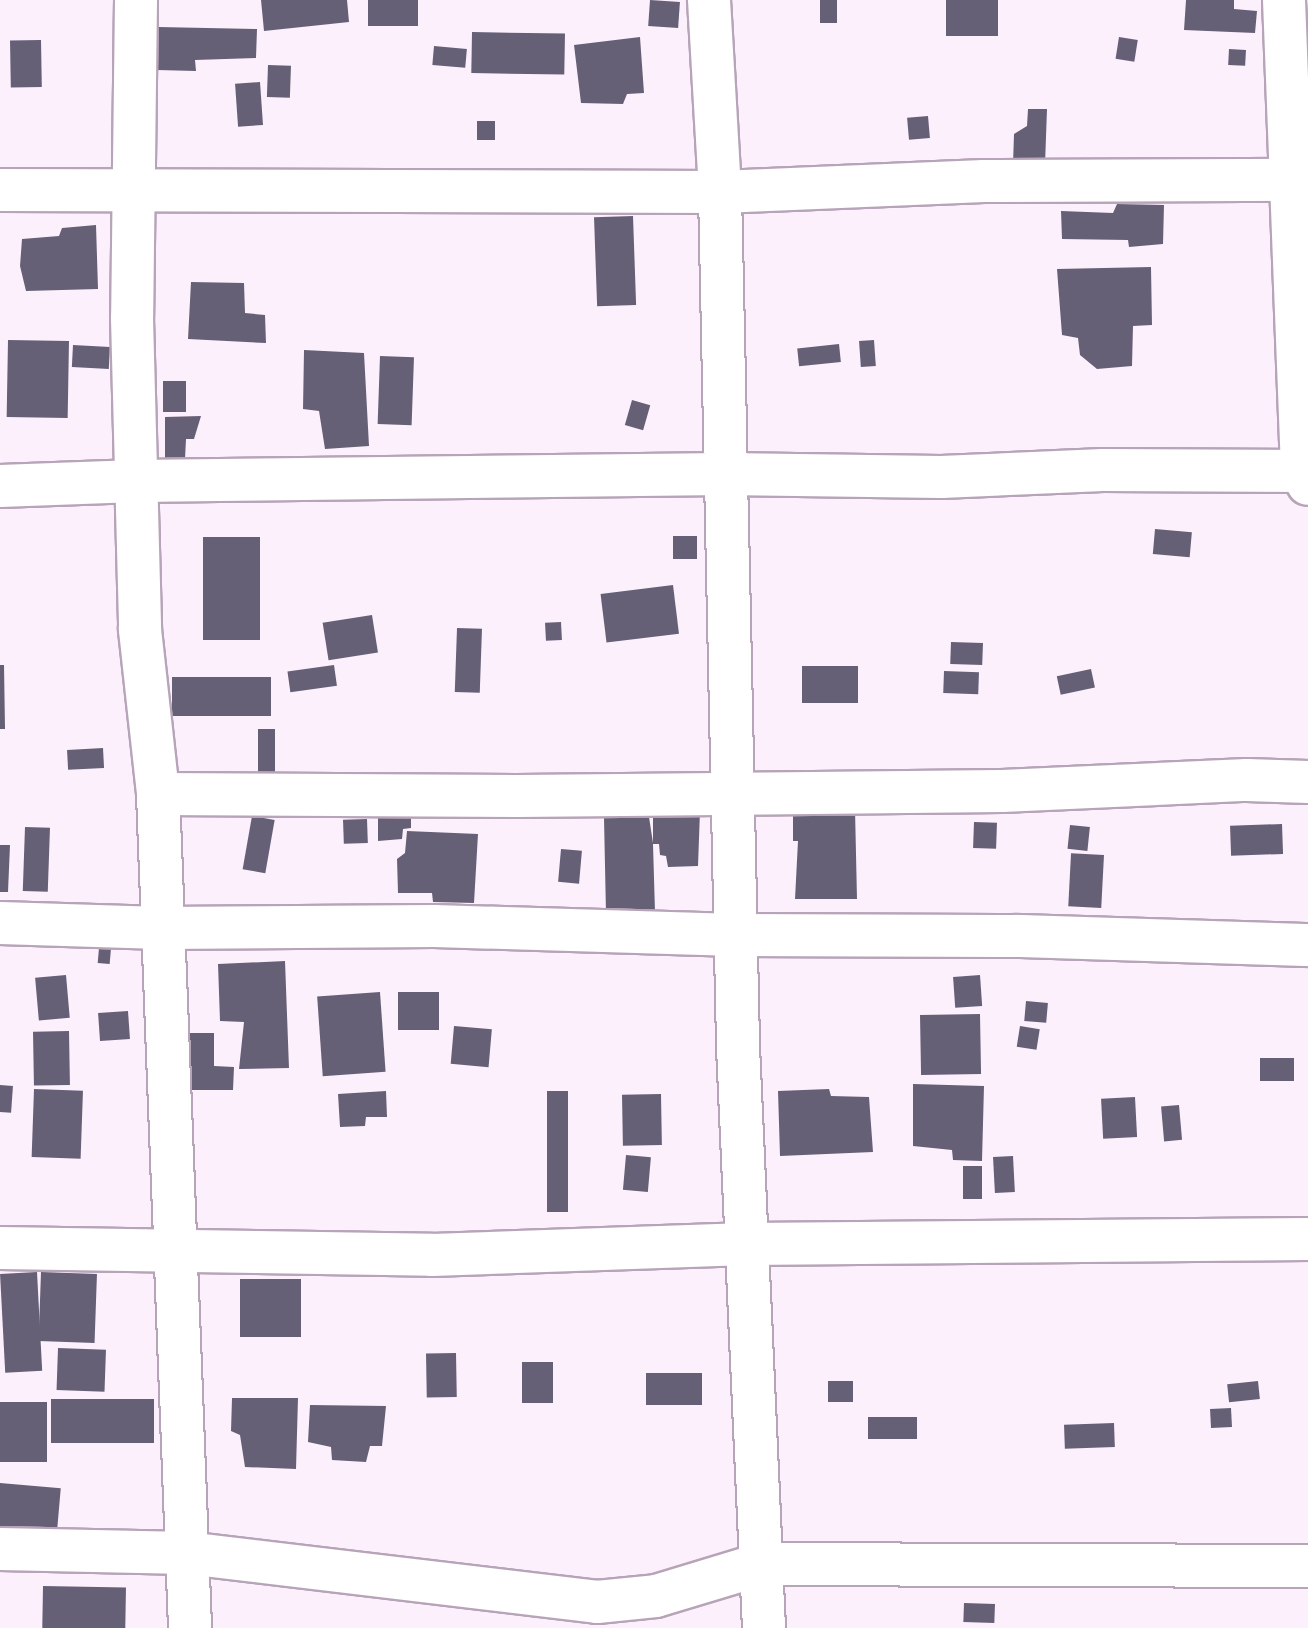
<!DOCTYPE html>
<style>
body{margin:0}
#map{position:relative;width:1308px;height:1628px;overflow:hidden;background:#fdf0fd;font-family:Montserrat,sans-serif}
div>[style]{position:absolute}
.building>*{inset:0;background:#666076;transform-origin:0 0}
.roads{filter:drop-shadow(2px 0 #b7a4b8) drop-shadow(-2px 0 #b7a4b8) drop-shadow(0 2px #b7a4b8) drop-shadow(0 -2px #b7a4b8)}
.minor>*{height:42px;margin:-21px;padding:0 21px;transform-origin:21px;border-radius:21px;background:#fff}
span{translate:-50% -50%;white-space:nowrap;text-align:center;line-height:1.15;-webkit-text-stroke:8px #fdf0fd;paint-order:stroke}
</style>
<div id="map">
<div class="building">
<div style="clip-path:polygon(261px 0,347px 0,349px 22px,264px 31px)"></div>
<div style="left:368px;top:0;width:50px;height:26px"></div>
<div style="left:650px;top:0;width:30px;height:26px;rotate:4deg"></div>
<div style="left:820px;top:0;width:17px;height:23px"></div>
<div style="left:946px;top:0;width:52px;height:36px"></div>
<div style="clip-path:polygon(1186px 0,1234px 0,1234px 9px,1257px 11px,1255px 33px,1184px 30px)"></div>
<div style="clip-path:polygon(158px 27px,257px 29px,256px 58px,195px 60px,196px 71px,157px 70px)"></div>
<div style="left:472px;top:32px;width:93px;height:41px;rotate:1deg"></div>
<div style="clip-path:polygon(640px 37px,644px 93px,627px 94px,623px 104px,581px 103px,574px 45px)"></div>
<div style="left:1119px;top:37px;width:19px;height:22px;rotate:9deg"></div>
<div style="left:41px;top:40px;width:47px;height:31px;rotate:89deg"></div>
<div style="left:434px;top:46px;width:33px;height:19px;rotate:5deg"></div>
<div style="left:1229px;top:49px;width:17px;height:16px;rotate:3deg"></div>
<div style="left:268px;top:65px;width:23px;height:32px;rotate:2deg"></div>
<div style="left:260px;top:82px;width:43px;height:25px;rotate:86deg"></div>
<div style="clip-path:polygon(1028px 109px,1047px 109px,1045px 165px,1013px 164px,1014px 134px,1027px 126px)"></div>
<div style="left:928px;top:116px;width:22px;height:21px;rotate:85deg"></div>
<div style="left:477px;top:121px;width:18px;height:19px"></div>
<div style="clip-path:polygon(1117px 204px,1164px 205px,1163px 244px,1129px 247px,1128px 240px,1062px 239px,1061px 211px,1113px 213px)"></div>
<div style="left:633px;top:216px;width:89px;height:39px;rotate:88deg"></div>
<div style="clip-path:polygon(96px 225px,98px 289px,26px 291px,20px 266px,22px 239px,59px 236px,62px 228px)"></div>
<div style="clip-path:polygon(1151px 267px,1152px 325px,1133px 326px,1132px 366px,1097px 369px,1080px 355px,1078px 338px,1062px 335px,1057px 269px)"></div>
<div style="clip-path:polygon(191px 282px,244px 283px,245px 313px,265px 315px,266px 343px,188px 339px)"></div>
<div style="left:8px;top:340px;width:61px;height:77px;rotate:1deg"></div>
<div style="left:874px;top:340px;width:26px;height:15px;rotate:86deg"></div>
<div style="left:839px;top:344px;width:18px;height:42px;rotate:84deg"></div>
<div style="left:73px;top:345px;width:37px;height:22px;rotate:3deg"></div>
<div style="clip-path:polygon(304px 350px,364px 353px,369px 446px,325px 449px,319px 411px,303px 409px)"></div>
<div style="left:380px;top:356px;width:34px;height:68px;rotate:2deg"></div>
<div style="left:163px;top:381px;width:23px;height:31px"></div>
<div style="left:632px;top:400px;width:19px;height:26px;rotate:16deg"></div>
<div style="clip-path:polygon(201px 416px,194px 439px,186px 439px,185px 459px,165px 461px,165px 417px)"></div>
<div style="left:1155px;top:529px;width:37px;height:25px;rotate:5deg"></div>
<div style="left:673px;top:536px;width:24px;height:23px"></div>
<div style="left:203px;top:537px;width:57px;height:103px"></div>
<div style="left:673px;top:585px;width:49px;height:73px;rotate:83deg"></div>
<div style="left:372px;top:615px;width:38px;height:50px;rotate:81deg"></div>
<div style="left:561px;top:622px;width:18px;height:16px;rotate:87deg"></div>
<div style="left:457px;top:628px;width:25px;height:64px;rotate:2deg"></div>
<div style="left:951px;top:642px;width:32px;height:22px;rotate:2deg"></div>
<div style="clip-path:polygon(0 665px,4px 665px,5px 729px,0 729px)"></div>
<div style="left:334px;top:665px;width:21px;height:47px;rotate:82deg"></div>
<div style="left:802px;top:666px;width:56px;height:37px"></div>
<div style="left:1091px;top:669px;width:19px;height:35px;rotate:78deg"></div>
<div style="left:944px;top:671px;width:35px;height:22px;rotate:2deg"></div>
<div style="left:271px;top:677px;width:39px;height:99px;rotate:90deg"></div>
<div style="left:258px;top:729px;width:17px;height:55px"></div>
<div style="left:103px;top:748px;width:20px;height:36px;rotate:87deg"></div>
<div style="clip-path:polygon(855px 809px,857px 899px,795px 899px,798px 841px,793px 841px,793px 810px)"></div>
<div style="clip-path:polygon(653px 810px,700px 811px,698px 866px,668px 867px,666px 856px,660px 855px,659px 844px,653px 844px,655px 912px,606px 914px,604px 818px,649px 817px,653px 843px)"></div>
<div style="clip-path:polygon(411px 813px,411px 828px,403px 829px,402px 839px,378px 841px,378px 814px)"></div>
<div style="left:252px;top:816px;width:23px;height:54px;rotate:10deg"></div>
<div style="left:367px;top:819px;width:24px;height:24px;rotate:88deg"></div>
<div style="left:974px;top:822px;width:23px;height:26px;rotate:2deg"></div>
<div style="left:1282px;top:824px;width:30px;height:52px;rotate:88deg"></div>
<div style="left:1070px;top:825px;width:20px;height:24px;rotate:6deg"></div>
<div style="left:25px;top:827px;width:25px;height:64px;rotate:2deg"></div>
<div style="clip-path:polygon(407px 831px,478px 834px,474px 903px,433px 902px,432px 893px,398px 893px,397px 859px,405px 853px)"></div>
<div style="clip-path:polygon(0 845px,10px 845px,8px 892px,0 892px)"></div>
<div style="left:561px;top:849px;width:21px;height:33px;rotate:5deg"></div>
<div style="left:1104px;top:855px;width:53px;height:33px;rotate:93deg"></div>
<div style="left:99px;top:948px;width:12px;height:15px;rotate:5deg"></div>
<div style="clip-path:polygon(285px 961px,289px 1068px,239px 1069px,244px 1022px,220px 1021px,218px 964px)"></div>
<div style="left:66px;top:975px;width:43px;height:31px;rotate:85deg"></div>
<div style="left:980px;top:975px;width:31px;height:27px;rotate:86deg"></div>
<div style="left:380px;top:992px;width:80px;height:63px;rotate:86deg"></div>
<div style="left:439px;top:992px;width:38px;height:41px;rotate:90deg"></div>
<div style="left:1026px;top:1001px;width:22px;height:20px;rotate:5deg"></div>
<div style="left:128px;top:1011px;width:28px;height:30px;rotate:86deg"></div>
<div style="left:980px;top:1014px;width:60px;height:60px;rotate:89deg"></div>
<div style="left:454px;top:1026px;width:38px;height:38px;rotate:5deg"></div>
<div style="left:1020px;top:1026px;width:20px;height:21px;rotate:9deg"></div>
<div style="left:69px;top:1031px;width:54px;height:36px;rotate:89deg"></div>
<div style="clip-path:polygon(187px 1033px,214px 1033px,214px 1066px,234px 1067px,233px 1090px,187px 1090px)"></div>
<div style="left:1260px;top:1058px;width:34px;height:23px"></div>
<div style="clip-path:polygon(913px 1084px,984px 1086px,982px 1161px,953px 1160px,952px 1150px,913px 1146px)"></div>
<div style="left:0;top:1085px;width:13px;height:27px;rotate:4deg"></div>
<div style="left:34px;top:1089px;width:49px;height:68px;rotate:2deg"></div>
<div style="clip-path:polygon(829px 1089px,831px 1096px,869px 1097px,873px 1152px,780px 1156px,778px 1091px)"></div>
<div style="clip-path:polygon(386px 1091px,387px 1117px,366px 1117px,365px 1126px,340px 1127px,338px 1094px)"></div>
<div style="left:547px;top:1091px;width:21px;height:121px"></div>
<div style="left:661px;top:1094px;width:51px;height:39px;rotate:89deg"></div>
<div style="left:1135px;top:1097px;width:40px;height:34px;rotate:87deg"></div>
<div style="left:1179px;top:1105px;width:35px;height:18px;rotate:85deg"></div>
<div style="left:626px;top:1155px;width:25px;height:35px;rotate:5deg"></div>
<div style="left:1013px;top:1156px;width:36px;height:20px;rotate:87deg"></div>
<div style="left:963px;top:1166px;width:19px;height:33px"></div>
<div style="left:37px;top:1272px;width:99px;height:37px;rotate:87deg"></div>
<div style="left:41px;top:1272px;width:56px;height:69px;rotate:2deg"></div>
<div style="left:240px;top:1279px;width:61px;height:58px"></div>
<div style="left:58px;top:1348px;width:48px;height:42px;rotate:2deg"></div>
<div style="left:456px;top:1353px;width:44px;height:30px;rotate:89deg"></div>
<div style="left:522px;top:1362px;width:31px;height:41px"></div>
<div style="left:702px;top:1373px;width:32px;height:56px;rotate:90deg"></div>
<div style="left:828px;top:1381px;width:25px;height:21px"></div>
<div style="left:1258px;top:1381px;width:18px;height:31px;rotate:84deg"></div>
<div style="clip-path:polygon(232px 1398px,298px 1398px,296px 1469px,245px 1467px,240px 1435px,231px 1431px)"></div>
<div style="left:154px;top:1399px;width:44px;height:103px;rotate:90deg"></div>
<div style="left:47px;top:1402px;width:60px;height:47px;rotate:90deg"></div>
<div style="clip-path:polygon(310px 1405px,386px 1406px,382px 1446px,370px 1446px,366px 1462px,332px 1460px,331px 1447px,308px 1442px)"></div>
<div style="left:1231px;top:1408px;width:19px;height:21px;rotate:87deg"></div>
<div style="left:917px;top:1417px;width:22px;height:49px;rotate:90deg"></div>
<div style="left:1114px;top:1423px;width:24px;height:50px;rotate:88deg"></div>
<div style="left:0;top:1483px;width:61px;height:50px;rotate:5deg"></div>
<div style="left:43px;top:1586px;width:83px;height:42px;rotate:1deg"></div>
<div style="left:964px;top:1603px;width:31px;height:19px;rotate:2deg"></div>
</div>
<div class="roads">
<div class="minor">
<div style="left:136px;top:0;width:318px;rotate:90.7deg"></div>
<div style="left:132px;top:318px;width:312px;rotate:88.5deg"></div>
<div style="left:140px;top:630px;width:165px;rotate:83.7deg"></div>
<div style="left:158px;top:794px;width:835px;rotate:87.8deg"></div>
<div style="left:709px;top:0;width:192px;rotate:86.7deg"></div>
<div style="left:720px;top:192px;width:855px;rotate:88.79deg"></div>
<div style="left:738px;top:1047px;width:582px;rotate:87.44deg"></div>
<div style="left:1284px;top:0;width:471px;rotate:87.8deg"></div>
<div style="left:1302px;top:471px;width:14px;rotate:65deg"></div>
<div style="left:0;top:190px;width:720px;rotate:0.16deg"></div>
<div style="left:720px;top:192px;width:264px;rotate:-2.4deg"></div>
<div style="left:984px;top:181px;width:324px;rotate:-0.2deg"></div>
<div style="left:0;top:486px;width:136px;rotate:-2.1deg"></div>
<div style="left:136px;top:481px;width:589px;rotate:-0.68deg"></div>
<div style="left:725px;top:474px;width:216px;rotate:0.8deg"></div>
<div style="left:941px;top:477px;width:162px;rotate:-2.5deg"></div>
<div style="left:1103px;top:470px;width:205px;rotate:0.3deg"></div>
<div style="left:158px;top:794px;width:359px;rotate:0.3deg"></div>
<div style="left:517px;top:796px;width:485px;rotate:-0.6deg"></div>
<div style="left:1002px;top:791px;width:245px;rotate:-2.6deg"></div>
<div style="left:1247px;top:780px;width:61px;rotate:1.9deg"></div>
<div style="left:0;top:923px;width:161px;rotate:1.8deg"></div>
<div style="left:161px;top:928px;width:273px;rotate:-0.4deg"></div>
<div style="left:434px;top:926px;width:302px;rotate:1.7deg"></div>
<div style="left:736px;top:935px;width:282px;rotate:0.2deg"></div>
<div style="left:1018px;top:936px;width:290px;rotate:1.8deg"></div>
<div style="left:0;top:1248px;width:432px;rotate:0.9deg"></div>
<div style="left:432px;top:1255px;width:315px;rotate:-2deg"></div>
<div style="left:747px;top:1244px;width:561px;rotate:-0.51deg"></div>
<div style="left:0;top:1549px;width:187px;rotate:1.2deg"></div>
<div style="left:187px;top:1553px;width:413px;rotate:6.8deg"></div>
<div style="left:597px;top:1602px;width:59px;rotate:-5.8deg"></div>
<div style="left:656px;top:1596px;width:111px;rotate:-16.8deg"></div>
<div style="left:762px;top:1564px;width:546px;rotate:0.21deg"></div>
</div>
</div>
</div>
